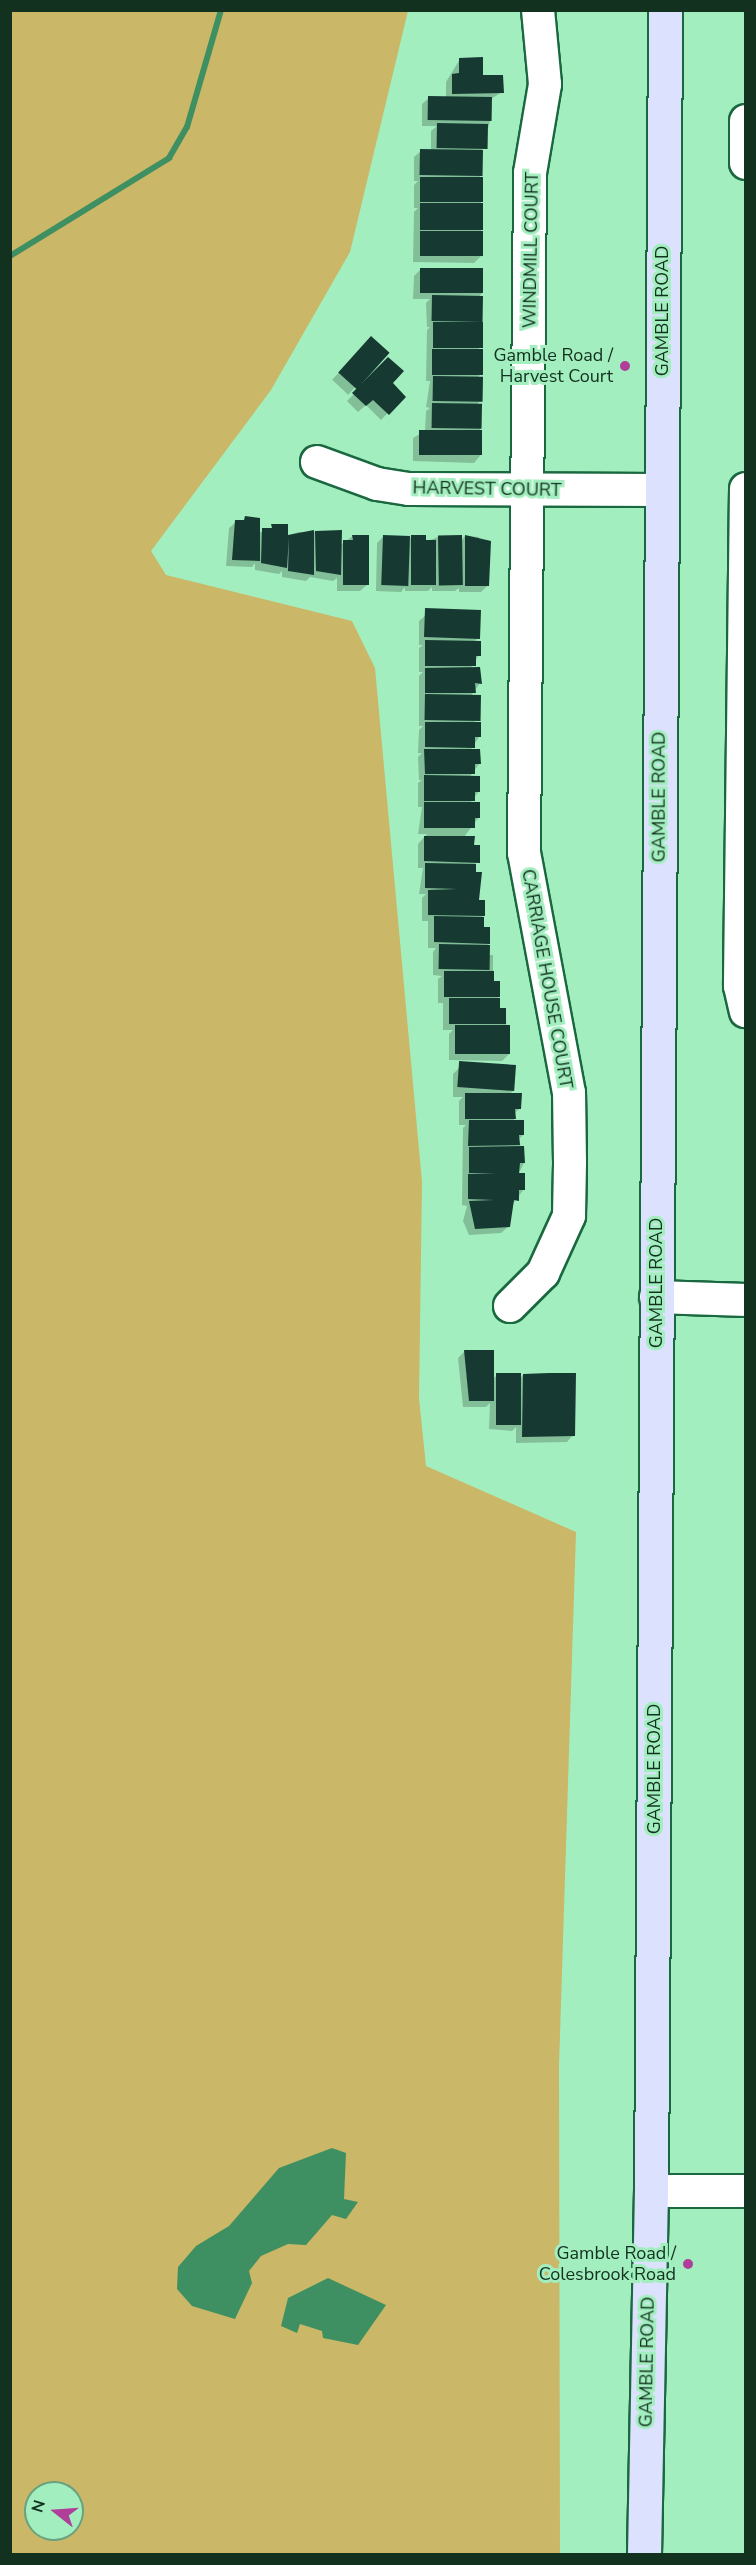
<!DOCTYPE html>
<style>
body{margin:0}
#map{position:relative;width:756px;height:2565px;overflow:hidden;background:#a3eebf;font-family:"Nunito Sans",sans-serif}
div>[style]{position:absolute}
.green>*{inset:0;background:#cab767}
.water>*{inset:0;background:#3e8f61}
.shadow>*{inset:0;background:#0003;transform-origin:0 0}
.stream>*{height:6px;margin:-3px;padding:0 3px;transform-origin:3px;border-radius:3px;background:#3e8f61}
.building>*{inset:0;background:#163931;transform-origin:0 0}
.roads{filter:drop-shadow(2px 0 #1a6840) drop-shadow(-2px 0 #1a6840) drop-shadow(0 2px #1a6840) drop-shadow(0 -2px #1a6840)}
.minor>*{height:32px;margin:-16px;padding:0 16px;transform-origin:16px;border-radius:16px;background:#fff}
.major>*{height:33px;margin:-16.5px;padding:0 16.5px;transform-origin:16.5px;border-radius:16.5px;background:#dce2fe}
.dots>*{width:16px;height:16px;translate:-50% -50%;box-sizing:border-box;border:3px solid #a3eebf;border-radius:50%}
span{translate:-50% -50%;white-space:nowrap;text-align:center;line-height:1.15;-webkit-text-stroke:6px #a3eebf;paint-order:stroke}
.street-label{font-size:18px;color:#12311f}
.poi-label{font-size:18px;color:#12311f}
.right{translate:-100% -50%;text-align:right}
.frame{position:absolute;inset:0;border:12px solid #12311f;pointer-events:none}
.north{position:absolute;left:24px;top:2481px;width:60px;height:60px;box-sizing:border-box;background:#a3eebf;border:2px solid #69a27f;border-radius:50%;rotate:287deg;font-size:16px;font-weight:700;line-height:24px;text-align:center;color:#12311f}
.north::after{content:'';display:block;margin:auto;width:21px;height:27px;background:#b03f9a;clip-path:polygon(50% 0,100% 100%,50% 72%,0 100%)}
</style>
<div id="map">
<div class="green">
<div style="clip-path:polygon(evenodd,11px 11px,408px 11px,350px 252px,271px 390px,151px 551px,166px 575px,352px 621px,375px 668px,422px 1182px,419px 1398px,426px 1466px,576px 1532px,559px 2066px,560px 2554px,11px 2554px,11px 11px,36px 2493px,72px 2493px,72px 2529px,36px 2529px,36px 2493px)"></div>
</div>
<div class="water">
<div style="clip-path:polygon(332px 2148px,346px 2153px,344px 2199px,358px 2202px,346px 2219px,332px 2215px,306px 2245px,288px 2244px,261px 2256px,249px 2271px,252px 2283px,235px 2319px,192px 2306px,177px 2289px,178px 2267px,196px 2246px,229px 2226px,279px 2168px)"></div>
<div style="clip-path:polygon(328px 2278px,386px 2305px,358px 2345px,323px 2338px,322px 2331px,300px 2324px,297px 2333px,281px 2326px,288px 2298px)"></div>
</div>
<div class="shadow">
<div style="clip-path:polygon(460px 59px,502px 92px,491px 99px,490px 121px,482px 150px,482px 175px,478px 178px,481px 178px,481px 256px,474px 263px,413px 262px,414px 212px,418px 208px,414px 208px,414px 185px,418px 181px,414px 181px,414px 157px,421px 151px,431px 151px,431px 131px,437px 126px,422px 126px,422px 104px,429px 98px,446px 98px,446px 82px)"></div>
<div style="clip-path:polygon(421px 269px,482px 293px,478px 298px,481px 320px,478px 324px,480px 347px,477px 351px,482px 373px,476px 379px,480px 401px,477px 405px,480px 405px,480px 456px,474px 463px,413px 461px,413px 438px,425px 431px,426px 411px,430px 408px,426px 407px,430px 381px,426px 381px,427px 330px,430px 327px,427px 327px,426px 303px,430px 299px,413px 299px,414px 276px)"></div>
<div style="left:371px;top:338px;width:22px;height:57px;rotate:43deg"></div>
<div style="clip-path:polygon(389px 359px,391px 383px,403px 397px,381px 420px,366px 405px,358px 412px,347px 401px)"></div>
<div style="clip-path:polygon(236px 522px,258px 533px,287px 525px,286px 536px,299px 532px,340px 532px,340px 545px,353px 536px,367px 585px,360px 591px,337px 591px,337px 578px,333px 581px,310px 577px,306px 581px,282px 577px,282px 571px,279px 574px,255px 570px,255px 563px,252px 567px,226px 566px,229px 528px)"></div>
<div style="clip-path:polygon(465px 536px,479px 537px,488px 585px,481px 592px,459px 592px,459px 588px,455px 591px,432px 591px,432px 587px,428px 591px,405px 591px,405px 587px,401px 592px,376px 591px,377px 543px,383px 537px,408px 540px,411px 537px,425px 542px,438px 537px,461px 541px)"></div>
<div style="clip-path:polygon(426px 615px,478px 638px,474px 642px,479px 655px,470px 669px,480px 683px,471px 696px,478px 719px,473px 723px,479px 737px,470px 751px,479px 764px,469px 778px,479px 791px,470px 803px,479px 817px,464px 837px,478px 847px,474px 874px,478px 902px,483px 901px,482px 929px,489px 928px,488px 955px,493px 955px,493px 983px,499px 983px,498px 1010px,505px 1009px,509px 1054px,502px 1061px,449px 1060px,449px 1034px,453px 1030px,443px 1030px,443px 1003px,438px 1003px,438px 979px,442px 976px,433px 975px,433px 952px,436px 948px,428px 948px,428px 921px,422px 921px,422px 898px,426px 894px,419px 894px,423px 868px,418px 868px,418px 844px,427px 834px,418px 834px,422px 807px,418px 807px,418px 783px,422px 780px,419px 780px,418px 757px,422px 753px,418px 753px,419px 730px,423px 726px,419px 726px,419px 676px,423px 672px,419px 672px,419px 648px,423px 645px,419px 645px,419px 621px)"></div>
<div style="clip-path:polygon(460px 1067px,513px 1091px,509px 1094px,520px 1108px,514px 1114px,514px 1121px,523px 1135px,519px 1139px,524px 1163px,518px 1175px,524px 1189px,512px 1205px,508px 1227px,501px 1233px,469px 1235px,463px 1221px,467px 1206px,462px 1205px,463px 1128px,466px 1125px,459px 1125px,459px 1101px,463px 1097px,453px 1097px,453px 1074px)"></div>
<div style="clip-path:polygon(465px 1351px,493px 1379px,497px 1375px,520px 1379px,523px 1375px,573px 1435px,567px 1442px,516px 1443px,516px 1427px,512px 1431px,489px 1429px,490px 1403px,486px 1407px,463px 1407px,458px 1358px)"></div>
</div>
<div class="stream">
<div style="left:10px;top:256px;width:187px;rotate:-31.6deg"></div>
<div style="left:169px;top:158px;width:36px;rotate:-60deg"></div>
<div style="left:187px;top:127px;width:122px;rotate:-73.8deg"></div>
</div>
<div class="building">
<div style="clip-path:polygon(483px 57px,483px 75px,503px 75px,504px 93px,452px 94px,452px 74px,459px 73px,459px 58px)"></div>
<div style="left:428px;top:96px;width:64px;height:24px;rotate:1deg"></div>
<div style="left:437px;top:123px;width:51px;height:25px;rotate:1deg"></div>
<div style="left:420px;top:149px;width:63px;height:26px;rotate:1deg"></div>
<div style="left:420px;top:177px;width:63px;height:25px"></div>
<div style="left:483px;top:203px;width:27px;height:63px;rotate:90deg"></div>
<div style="left:420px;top:231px;width:63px;height:25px"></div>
<div style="left:420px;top:268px;width:63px;height:25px"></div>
<div style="left:432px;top:295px;width:51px;height:26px;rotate:1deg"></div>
<div style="left:433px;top:322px;width:50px;height:26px"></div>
<div style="left:371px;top:336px;width:25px;height:49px;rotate:42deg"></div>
<div style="left:432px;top:349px;width:51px;height:26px"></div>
<div style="clip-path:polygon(388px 357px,404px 371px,393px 383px,406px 397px,389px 415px,373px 400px,366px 406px,352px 393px)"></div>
<div style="left:433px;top:376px;width:50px;height:25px;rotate:1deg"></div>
<div style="left:432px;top:403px;width:50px;height:25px;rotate:1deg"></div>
<div style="left:419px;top:430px;width:63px;height:25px"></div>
<div style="clip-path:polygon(245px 516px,260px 518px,260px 561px,232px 560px,235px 520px,244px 520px)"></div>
<div style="clip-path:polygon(271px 524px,288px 524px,288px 535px,314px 530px,314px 575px,288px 571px,289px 537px,287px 568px,261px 563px,262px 528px,272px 528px)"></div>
<div style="clip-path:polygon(342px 530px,341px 575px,316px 571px,315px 531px)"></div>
<div style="clip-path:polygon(352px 535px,369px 535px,369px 585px,343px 585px,343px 540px,353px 540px)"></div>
<div style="left:383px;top:535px;width:27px;height:50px;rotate:2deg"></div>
<div style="clip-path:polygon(411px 535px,426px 535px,426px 540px,436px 540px,436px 585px,411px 585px)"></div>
<div style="left:462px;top:535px;width:50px;height:24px;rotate:89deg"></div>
<div style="clip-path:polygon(465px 535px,491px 541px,489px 586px,465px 586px)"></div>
<div style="left:481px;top:610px;width:29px;height:56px;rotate:92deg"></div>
<div style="clip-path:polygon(425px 640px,481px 641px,481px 656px,476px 656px,476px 666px,425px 666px)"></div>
<div style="clip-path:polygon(480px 667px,482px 684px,475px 683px,476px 693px,425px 693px,425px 668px)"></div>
<div style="left:425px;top:694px;width:56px;height:26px;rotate:1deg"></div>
<div style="clip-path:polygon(425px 722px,481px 722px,481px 737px,475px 737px,475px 748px,425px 747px)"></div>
<div style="clip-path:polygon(424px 749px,480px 749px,481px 764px,475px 764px,475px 774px,425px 774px)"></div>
<div style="clip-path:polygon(424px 775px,480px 776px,480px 792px,475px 792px,475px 801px,424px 801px)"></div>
<div style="clip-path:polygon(424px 802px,480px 802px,480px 818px,475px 818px,475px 828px,424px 828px)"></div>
<div style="clip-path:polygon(424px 836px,475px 836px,474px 845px,480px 845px,480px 863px,424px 861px)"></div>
<div style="clip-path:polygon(425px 863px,476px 864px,476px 872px,482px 872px,479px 900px,485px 900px,485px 916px,428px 915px,428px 890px,457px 889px,425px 888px)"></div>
<div style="clip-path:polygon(434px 916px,484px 917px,484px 927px,490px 927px,490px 944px,434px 942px)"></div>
<div style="left:439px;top:944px;width:51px;height:25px;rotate:1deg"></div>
<div style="clip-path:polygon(444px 971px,494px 971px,494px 981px,500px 981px,500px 997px,444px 997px)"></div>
<div style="clip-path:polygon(449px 998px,500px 998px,500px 1008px,506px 1008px,506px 1024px,449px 1024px)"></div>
<div style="left:455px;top:1025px;width:55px;height:29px"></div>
<div style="left:516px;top:1065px;width:26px;height:57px;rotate:94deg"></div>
<div style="clip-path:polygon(465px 1093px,522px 1093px,521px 1109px,515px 1109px,516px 1119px,465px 1119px)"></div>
<div style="clip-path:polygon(469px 1120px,524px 1120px,524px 1135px,519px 1135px,520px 1145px,468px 1146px)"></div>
<div style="clip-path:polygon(524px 1146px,525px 1163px,520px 1163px,519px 1173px,525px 1173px,525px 1190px,519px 1190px,519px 1201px,514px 1200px,510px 1227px,475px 1229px,469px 1201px,494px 1200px,468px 1199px,468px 1174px,496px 1173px,469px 1173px,469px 1147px)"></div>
<div style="clip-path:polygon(464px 1350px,494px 1350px,494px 1401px,469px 1401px)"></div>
<div style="left:521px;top:1373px;width:52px;height:25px;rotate:90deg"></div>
<div style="clip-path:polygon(549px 1373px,576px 1373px,575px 1436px,522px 1437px,523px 1374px)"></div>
</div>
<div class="roads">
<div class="minor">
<div style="left:746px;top:121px;width:42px;rotate:90deg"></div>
<div style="left:317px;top:462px;width:64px;rotate:20.1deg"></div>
<div style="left:377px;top:484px;width:32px;rotate:9deg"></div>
<div style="left:409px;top:489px;width:252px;rotate:0.2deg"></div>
<div style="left:746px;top:489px;width:497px;rotate:90.7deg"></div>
<div style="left:740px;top:986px;width:26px;rotate:77deg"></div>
<div style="left:656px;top:1297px;width:90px;rotate:1.9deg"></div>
<div style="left:510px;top:1306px;width:47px;rotate:-45deg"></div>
<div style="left:543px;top:1273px;width:63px;rotate:-65.5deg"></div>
<div style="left:569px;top:1216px;width:54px;rotate:-88.9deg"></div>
<div style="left:570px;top:1162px;width:69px;rotate:-90.8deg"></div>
<div style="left:569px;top:1093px;width:244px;rotate:-100.6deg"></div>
<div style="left:524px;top:853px;width:680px;rotate:-89.49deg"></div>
<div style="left:530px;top:173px;width:90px;rotate:-80.4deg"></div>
<div style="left:545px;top:84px;width:74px;rotate:-95.4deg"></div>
<div style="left:651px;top:2191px;width:95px"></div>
</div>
<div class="major">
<div style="left:644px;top:2554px;width:363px;rotate:-88.9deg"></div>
<div style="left:651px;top:2191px;width:2181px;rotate:-89.63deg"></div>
</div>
</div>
<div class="dots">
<div style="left:625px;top:366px;background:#b03f9a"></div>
<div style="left:688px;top:2264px;background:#b03f9a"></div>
</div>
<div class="street-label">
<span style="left:531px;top:250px;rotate:-89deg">WINDMILL COURT</span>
<span style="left:662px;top:311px;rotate:-90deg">GAMBLE ROAD</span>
<span style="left:487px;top:489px;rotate:1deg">HARVEST COURT</span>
<span style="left:659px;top:797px;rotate:-90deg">GAMBLE ROAD</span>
<span style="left:547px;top:979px;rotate:80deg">CARRIAGE HOUSE COURT</span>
<span style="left:656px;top:1283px;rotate:-90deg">GAMBLE ROAD</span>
<span style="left:654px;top:1769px;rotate:-90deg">GAMBLE ROAD</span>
<span style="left:647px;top:2362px;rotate:-89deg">GAMBLE ROAD</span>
</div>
<div class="poi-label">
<span class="right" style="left:613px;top:366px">Gamble Road /<br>Harvest Court</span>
<span class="right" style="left:676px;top:2264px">Gamble Road /<br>Colesbrook Road</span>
</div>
<div class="frame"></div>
<div class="north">N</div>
</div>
